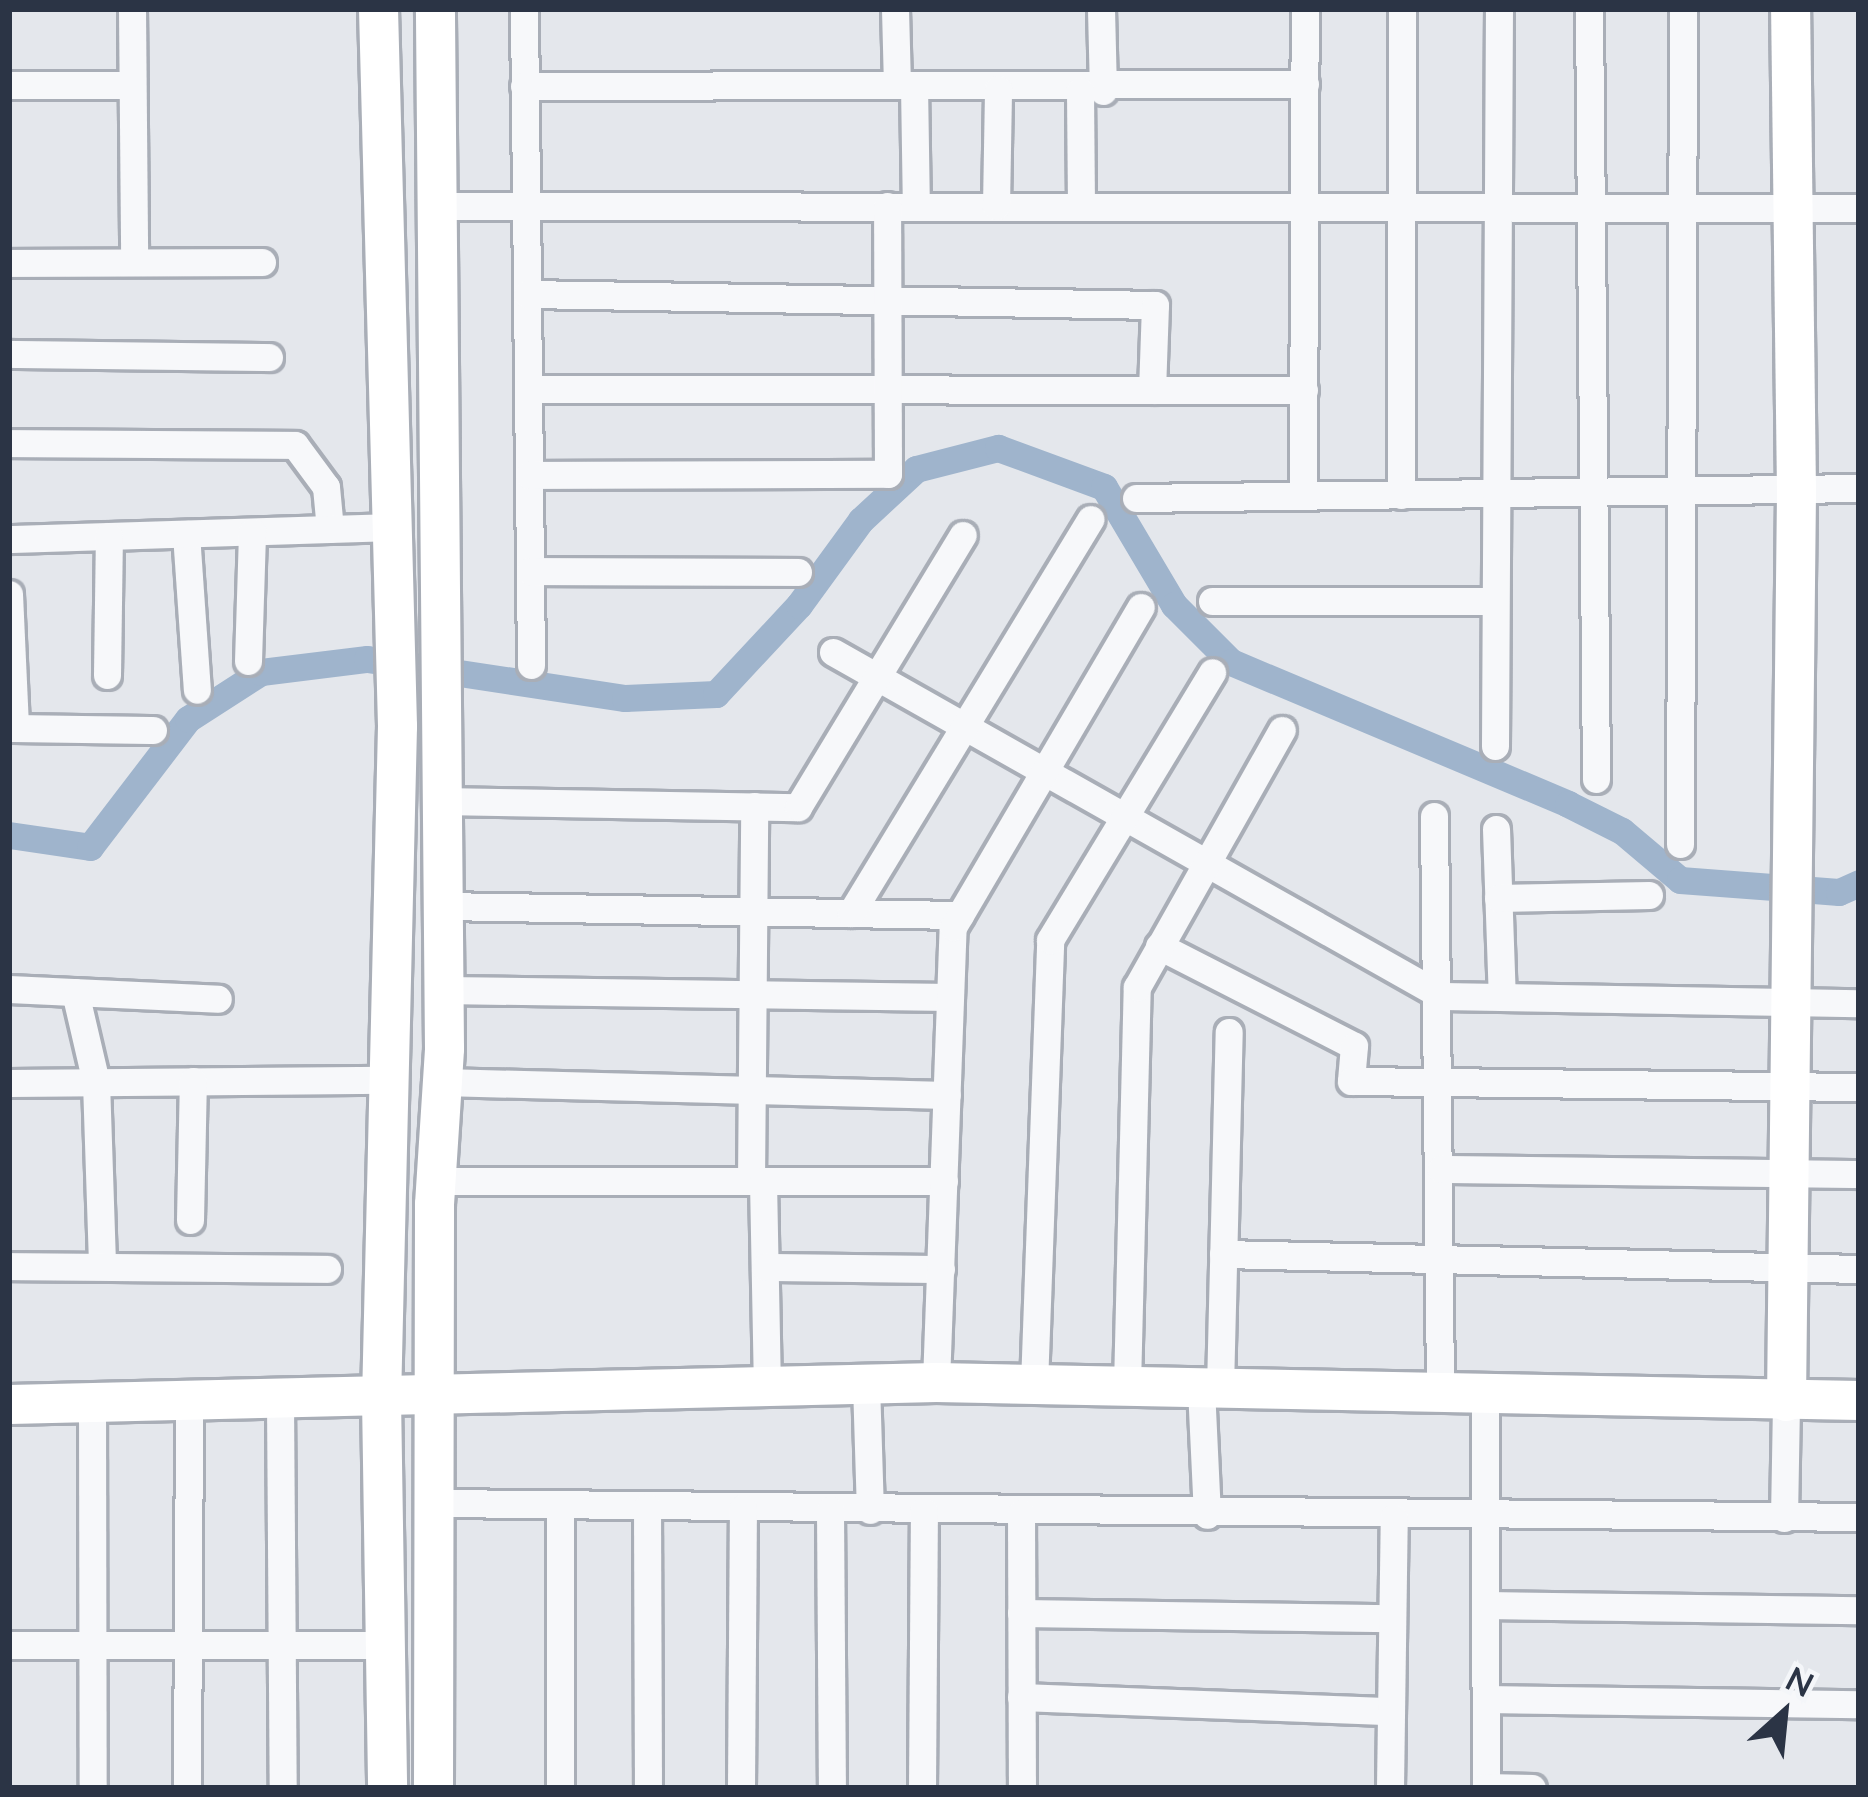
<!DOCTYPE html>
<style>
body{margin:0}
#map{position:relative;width:1868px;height:1797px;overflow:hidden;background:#e4e7ec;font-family:Lato,sans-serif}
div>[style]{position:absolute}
.canal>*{height:27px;margin:-13.5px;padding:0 13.5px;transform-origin:13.5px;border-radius:13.5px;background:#9fb4cc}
.roads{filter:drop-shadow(3px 0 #a9aeb7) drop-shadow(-3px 0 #a9aeb7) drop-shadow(0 3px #a9aeb7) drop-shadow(0 -3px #a9aeb7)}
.street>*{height:27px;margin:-13.5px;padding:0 13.5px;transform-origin:13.5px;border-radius:13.5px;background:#f7f8fa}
.secondary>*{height:39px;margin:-19.5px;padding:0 19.5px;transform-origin:19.5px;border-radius:19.5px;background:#fff}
span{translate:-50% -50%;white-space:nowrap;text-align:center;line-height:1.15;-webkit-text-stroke:9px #f4f6f9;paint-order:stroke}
.frame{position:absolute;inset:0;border:12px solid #2b3445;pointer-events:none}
.north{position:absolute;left:1724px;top:1653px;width:120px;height:120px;-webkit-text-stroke:9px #f4f6f9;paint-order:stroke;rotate:27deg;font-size:33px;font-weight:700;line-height:48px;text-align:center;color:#2b3445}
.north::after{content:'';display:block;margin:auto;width:42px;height:54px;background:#2b3445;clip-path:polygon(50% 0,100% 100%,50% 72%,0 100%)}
</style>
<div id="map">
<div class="canal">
<div style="left:9px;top:835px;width:82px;rotate:8.4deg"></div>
<div style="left:90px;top:847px;width:161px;rotate:-52.6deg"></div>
<div style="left:188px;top:719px;width:87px;rotate:-32.8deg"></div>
<div style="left:261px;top:672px;width:107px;rotate:-7deg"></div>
<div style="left:367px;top:659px;width:261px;rotate:8.6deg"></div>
<div style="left:625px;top:698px;width:91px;rotate:-2.5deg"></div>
<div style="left:716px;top:694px;width:122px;rotate:-47deg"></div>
<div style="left:799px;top:605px;width:105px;rotate:-53.9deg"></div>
<div style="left:861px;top:520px;width:75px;rotate:-42.8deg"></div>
<div style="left:916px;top:469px;width:85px;rotate:-14.4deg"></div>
<div style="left:998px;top:448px;width:113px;rotate:20.2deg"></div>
<div style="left:1104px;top:487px;width:137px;rotate:59.3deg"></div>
<div style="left:1174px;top:605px;width:81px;rotate:45deg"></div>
<div style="left:1231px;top:662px;width:366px;rotate:22.8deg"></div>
<div style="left:1568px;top:804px;width:60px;rotate:26.6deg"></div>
<div style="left:1622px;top:831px;width:76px;rotate:40.2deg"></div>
<div style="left:1680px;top:880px;width:159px;rotate:4.3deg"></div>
<div style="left:1839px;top:892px;width:22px;rotate:-24deg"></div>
</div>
<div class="roads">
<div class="street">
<div style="left:132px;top:9px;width:253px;rotate:89.5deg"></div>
<div style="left:524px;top:9px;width:656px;rotate:89.39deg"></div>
<div style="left:895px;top:9px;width:76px;rotate:88.5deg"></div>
<div style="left:1101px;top:9px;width:82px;rotate:88.6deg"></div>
<div style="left:1589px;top:9px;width:770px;rotate:89.48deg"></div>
<div style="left:9px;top:85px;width:122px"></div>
<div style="left:914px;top:85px;width:121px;rotate:89.1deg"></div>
<div style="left:524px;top:86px;width:781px;rotate:-0.15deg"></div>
<div style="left:1080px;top:91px;width:115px;rotate:89.5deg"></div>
<div style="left:436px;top:206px;width:1423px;rotate:0.08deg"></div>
<div style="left:996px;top:206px;width:117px;rotate:-89deg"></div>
<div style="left:9px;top:263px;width:253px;rotate:-0.2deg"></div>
<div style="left:527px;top:294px;width:628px;rotate:1deg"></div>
<div style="left:1155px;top:305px;width:85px;rotate:92deg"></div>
<div style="left:9px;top:354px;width:260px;rotate:0.7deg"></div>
<div style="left:528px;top:389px;width:776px;rotate:0.07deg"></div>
<div style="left:9px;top:443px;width:286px;rotate:0.4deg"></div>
<div style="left:295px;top:445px;width:52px;rotate:53.6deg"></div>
<div style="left:326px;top:487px;width:42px;rotate:84.6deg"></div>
<div style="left:529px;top:475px;width:359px;rotate:-0.2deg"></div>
<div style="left:888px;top:474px;width:268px;rotate:-90.2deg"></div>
<div style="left:1401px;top:495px;width:486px;rotate:-89.9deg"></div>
<div style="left:1303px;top:496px;width:487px;rotate:-89.8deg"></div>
<div style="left:1136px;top:498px;width:723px;rotate:-0.79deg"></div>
<div style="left:186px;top:534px;width:156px;rotate:86deg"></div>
<div style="left:9px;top:539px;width:379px;rotate:-1.8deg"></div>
<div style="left:530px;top:571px;width:268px;rotate:0.2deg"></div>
<div style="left:9px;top:594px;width:134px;rotate:87.4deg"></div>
<div style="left:1212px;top:601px;width:281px"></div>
<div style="left:833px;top:652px;width:699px;rotate:29.46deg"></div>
<div style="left:1442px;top:996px;width:417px;rotate:1deg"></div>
<div style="left:248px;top:661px;width:129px;rotate:-88.2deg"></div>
<div style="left:107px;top:675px;width:139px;rotate:-89.2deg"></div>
<div style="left:9px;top:728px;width:144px;rotate:0.8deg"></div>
<div style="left:1495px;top:746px;width:737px;rotate:-89.69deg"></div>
<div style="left:440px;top:801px;width:358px;rotate:1deg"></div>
<div style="left:798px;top:807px;width:318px;rotate:-58.8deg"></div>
<div style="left:1434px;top:816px;width:577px;rotate:89.4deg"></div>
<div style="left:1496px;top:829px;width:168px;rotate:88deg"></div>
<div style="left:1680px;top:844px;width:835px;rotate:-89.79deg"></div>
<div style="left:1498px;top:898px;width:151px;rotate:-1.1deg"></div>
<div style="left:442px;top:906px;width:518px;rotate:1deg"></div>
<div style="left:851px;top:913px;width:461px;rotate:-58.7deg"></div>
<div style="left:1159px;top:946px;width:219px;rotate:27.1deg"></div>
<div style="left:1354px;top:1046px;width:35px;rotate:95deg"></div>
<div style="left:1351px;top:1081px;width:508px;rotate:0.68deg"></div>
<div style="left:9px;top:989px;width:209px;rotate:2.7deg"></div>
<div style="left:443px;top:990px;width:507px;rotate:0.79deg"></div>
<div style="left:75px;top:992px;width:92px;rotate:76.9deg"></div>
<div style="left:96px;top:1082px;width:184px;rotate:88.1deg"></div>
<div style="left:442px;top:1082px;width:505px;rotate:1.47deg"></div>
<div style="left:9px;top:1083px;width:379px;rotate:-0.5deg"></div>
<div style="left:1441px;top:1169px;width:418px;rotate:0.7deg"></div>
<div style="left:435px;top:1181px;width:509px"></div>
<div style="left:751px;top:1181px;width:375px;rotate:-89.5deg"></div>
<div style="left:763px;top:1181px;width:206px;rotate:88.9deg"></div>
<div style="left:190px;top:1220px;width:139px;rotate:-88.8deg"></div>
<div style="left:1223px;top:1254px;width:636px;rotate:1.35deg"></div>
<div style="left:9px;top:1266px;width:318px;rotate:0.5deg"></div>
<div style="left:765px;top:1267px;width:176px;rotate:0.7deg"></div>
<div style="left:936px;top:1382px;width:455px;rotate:-87.9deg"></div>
<div style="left:953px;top:927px;width:371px;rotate:-59.6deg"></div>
<div style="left:866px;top:1384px;width:126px;rotate:88.2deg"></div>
<div style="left:1034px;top:1384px;width:444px;rotate:-87.9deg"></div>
<div style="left:1050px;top:940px;width:313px;rotate:-58.8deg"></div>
<div style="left:1127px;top:1386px;width:399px;rotate:-88.6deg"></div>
<div style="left:1137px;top:987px;width:295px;rotate:-60.6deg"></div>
<div style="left:1201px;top:1388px;width:127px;rotate:87.3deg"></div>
<div style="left:1220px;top:1388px;width:356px;rotate:-88.6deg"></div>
<div style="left:1485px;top:1394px;width:394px;rotate:89.9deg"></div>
<div style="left:280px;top:1400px;width:388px;rotate:89.6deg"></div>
<div style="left:92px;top:1403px;width:385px;rotate:89.9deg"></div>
<div style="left:434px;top:1503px;width:1425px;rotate:0.56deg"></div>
<div style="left:647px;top:1507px;width:281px;rotate:89.8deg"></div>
<div style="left:830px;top:1510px;width:278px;rotate:89.6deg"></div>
<div style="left:1021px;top:1513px;width:275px;rotate:89.8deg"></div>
<div style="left:1784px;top:1518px;width:117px;rotate:-89deg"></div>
<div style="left:1486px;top:1605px;width:373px;rotate:0.8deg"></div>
<div style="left:1021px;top:1613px;width:371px;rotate:0.8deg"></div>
<div style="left:9px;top:1645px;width:377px"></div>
<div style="left:1021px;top:1697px;width:370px;rotate:2.2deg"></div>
<div style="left:1486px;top:1699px;width:373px;rotate:0.8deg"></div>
<div style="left:1486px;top:1787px;width:46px;rotate:1.2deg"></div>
<div style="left:187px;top:1788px;width:387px;rotate:-89.7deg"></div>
<div style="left:560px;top:1788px;width:283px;rotate:-90deg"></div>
<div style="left:741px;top:1788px;width:280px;rotate:-89.6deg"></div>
<div style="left:922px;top:1788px;width:277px;rotate:-89.6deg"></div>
<div style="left:1390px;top:1788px;width:270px;rotate:-89.2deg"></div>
</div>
<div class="secondary">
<div style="left:378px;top:9px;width:717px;rotate:88.48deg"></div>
<div style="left:397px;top:726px;width:672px;rotate:91.36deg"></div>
<div style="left:381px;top:1398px;width:390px;rotate:89.1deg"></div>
<div style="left:1786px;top:1401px;width:909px;rotate:-89.37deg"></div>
<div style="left:1796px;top:492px;width:483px;rotate:-90.7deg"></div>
<div style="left:9px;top:1404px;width:927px;rotate:-1.36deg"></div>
<div style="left:936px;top:1382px;width:923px;rotate:1.12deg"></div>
<div style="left:433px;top:1788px;width:584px;rotate:-89.9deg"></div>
<div style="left:434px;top:1204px;width:156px;rotate:-86.3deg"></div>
<div style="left:444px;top:1048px;width:1039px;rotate:-90.5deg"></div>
</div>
</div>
<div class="frame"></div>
<div class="north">N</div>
</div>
